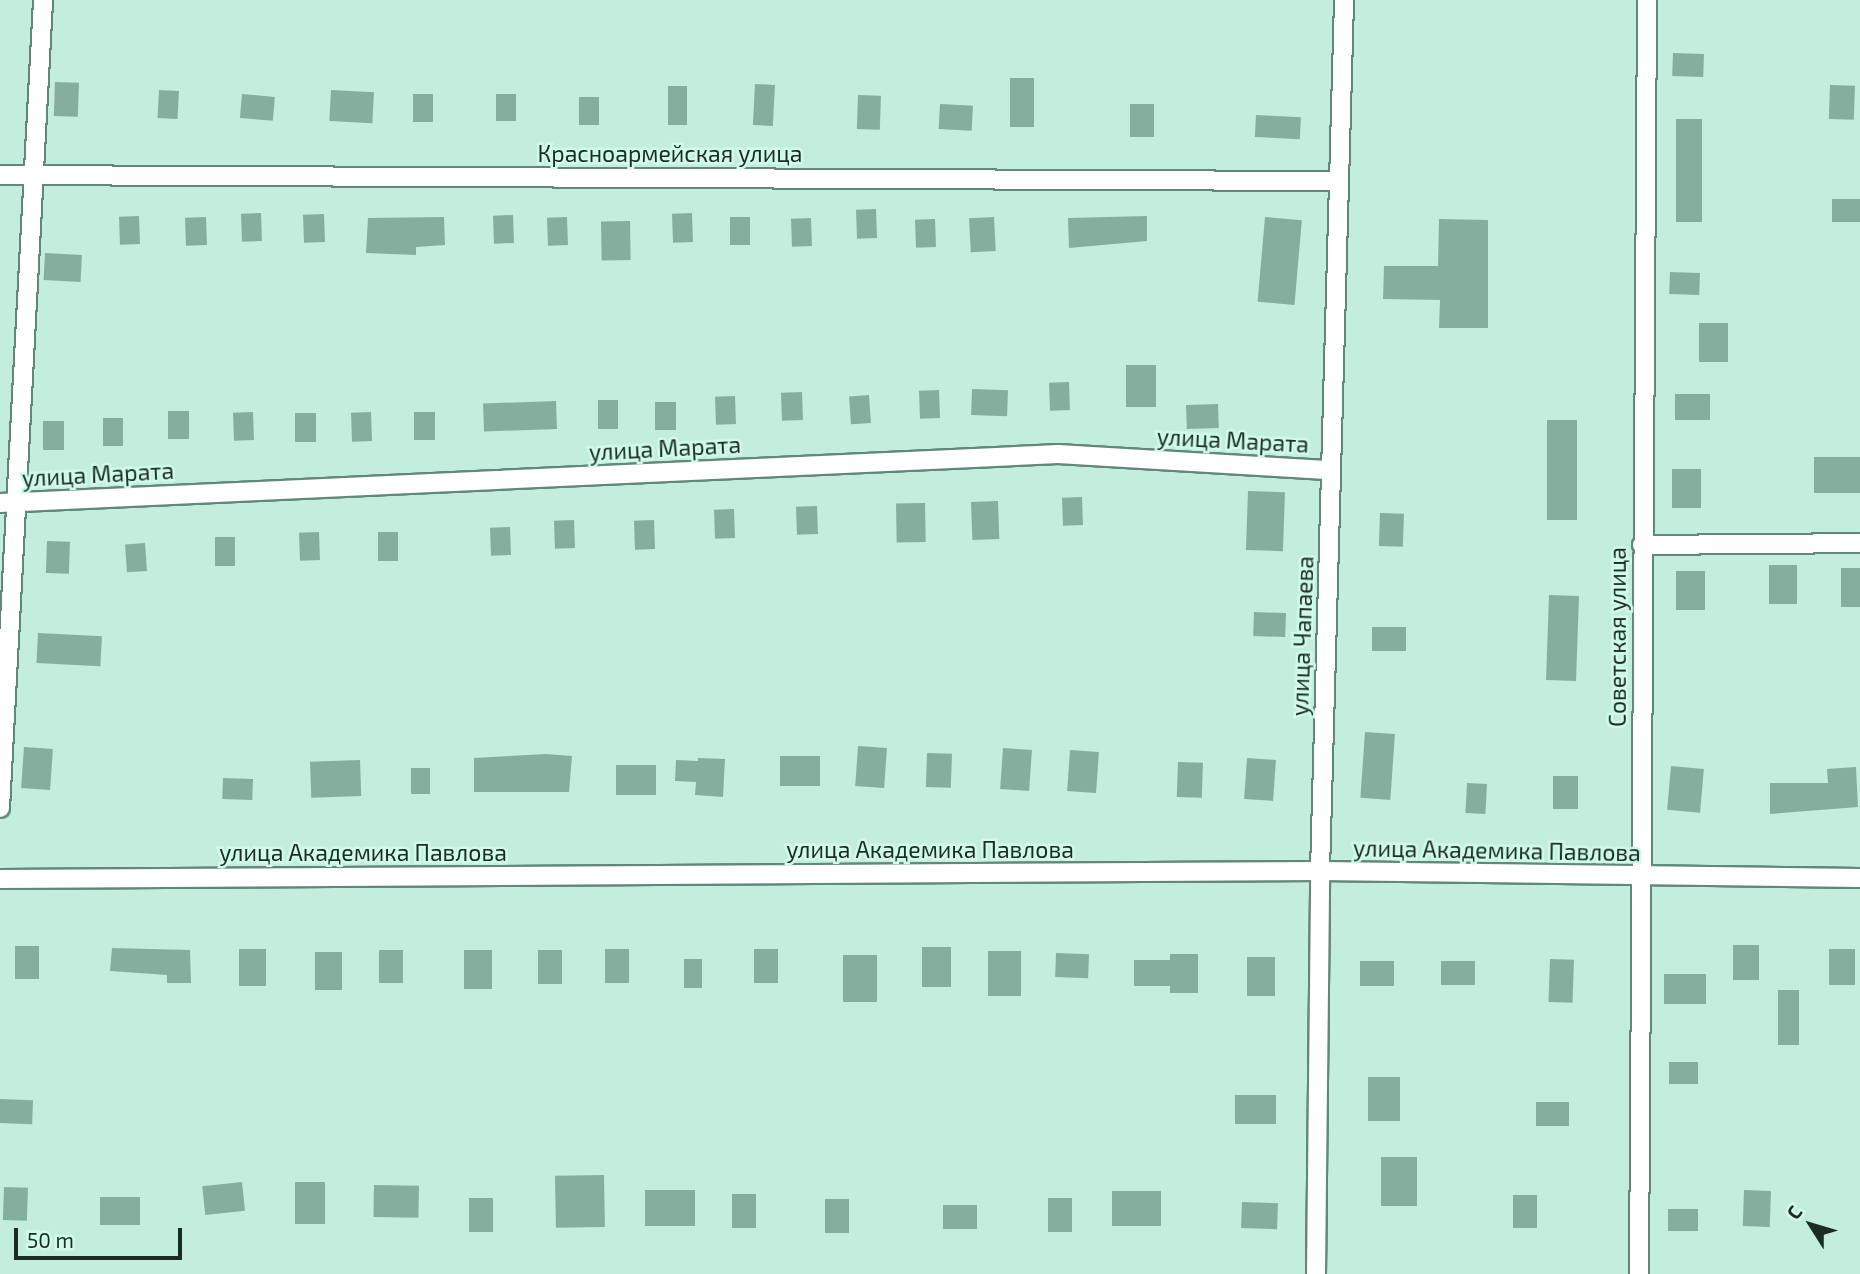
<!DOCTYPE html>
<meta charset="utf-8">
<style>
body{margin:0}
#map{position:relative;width:1860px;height:1274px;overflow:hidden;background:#c3eedd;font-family:"Exo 2",sans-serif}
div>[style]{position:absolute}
.building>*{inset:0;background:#85ae9e;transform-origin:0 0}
.roads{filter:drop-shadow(2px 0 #618879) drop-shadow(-2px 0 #618879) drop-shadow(0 2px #618879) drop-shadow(0 -2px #618879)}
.minor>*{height:18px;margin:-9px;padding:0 9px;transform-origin:9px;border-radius:9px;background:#fff}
span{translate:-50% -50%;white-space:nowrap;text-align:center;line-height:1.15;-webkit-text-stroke:5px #d0fbea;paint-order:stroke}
.street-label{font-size:23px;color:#1b2c25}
.north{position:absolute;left:1776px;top:1190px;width:70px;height:70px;-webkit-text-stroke:5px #d0fbea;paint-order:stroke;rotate:307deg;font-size:19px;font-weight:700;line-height:28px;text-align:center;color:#1b2c25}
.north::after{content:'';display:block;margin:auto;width:24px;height:32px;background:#1b2c25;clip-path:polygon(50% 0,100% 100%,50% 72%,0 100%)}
.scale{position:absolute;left:14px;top:1228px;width:168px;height:32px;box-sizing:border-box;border:4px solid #1b2c25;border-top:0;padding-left:9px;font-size:21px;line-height:24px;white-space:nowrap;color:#1b2c25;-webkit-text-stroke:5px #d0fbea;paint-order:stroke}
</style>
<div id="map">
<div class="building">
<div style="left:1673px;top:53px;width:31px;height:23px;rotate:2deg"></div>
<div style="left:1010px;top:78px;width:24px;height:49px"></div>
<div style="left:55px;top:82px;width:24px;height:34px;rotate:2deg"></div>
<div style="left:755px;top:84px;width:20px;height:41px;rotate:3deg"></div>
<div style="left:1830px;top:85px;width:25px;height:34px;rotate:2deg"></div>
<div style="left:668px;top:86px;width:19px;height:39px"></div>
<div style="left:159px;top:90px;width:20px;height:28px;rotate:3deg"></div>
<div style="left:331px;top:90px;width:43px;height:31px;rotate:3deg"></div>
<div style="left:242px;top:94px;width:33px;height:24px;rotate:5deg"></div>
<div style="left:413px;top:94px;width:20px;height:28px"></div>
<div style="left:496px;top:94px;width:20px;height:27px"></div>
<div style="left:858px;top:95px;width:23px;height:34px;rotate:2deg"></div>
<div style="left:579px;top:97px;width:20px;height:28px"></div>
<div style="left:940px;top:104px;width:33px;height:25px;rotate:3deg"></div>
<div style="left:1130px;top:104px;width:24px;height:33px"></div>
<div style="left:1256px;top:115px;width:45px;height:22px;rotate:3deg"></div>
<div style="left:1676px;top:119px;width:26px;height:103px"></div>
<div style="left:1832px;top:199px;width:28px;height:23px"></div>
<div style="left:876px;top:209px;width:29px;height:20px;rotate:88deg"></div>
<div style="left:261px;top:213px;width:28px;height:20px;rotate:88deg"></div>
<div style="left:692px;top:213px;width:29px;height:20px;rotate:88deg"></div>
<div style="left:324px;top:214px;width:28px;height:21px;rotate:88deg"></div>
<div style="left:513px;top:215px;width:28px;height:20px;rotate:88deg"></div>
<div style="left:139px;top:216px;width:28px;height:20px;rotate:88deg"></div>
<div style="clip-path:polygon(1147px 216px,1147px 241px,1069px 248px,1068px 218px)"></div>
<div style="left:206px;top:217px;width:28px;height:21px;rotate:88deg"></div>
<div style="clip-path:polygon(444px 217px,445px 245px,416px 247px,416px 255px,366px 253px,368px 218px)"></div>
<div style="left:567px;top:217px;width:28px;height:20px;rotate:88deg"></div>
<div style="left:730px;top:217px;width:20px;height:28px"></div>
<div style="left:994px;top:217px;width:34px;height:25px;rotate:87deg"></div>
<div style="left:1265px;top:217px;width:37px;height:85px;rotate:5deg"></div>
<div style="left:811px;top:218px;width:28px;height:20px;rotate:88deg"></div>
<div style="left:935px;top:219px;width:28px;height:20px;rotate:88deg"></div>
<div style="clip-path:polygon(1439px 219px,1488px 220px,1488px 328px,1439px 328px,1440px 300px,1383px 299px,1384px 266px,1438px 266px)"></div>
<div style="left:630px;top:221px;width:39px;height:29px;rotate:89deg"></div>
<div style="left:45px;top:253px;width:37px;height:27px;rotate:3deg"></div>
<div style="left:1670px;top:272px;width:30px;height:22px;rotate:2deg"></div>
<div style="left:1699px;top:323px;width:29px;height:39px"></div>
<div style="left:1126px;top:365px;width:30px;height:42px"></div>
<div style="left:1069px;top:382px;width:28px;height:20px;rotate:88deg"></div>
<div style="left:972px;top:389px;width:36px;height:26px;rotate:2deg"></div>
<div style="left:939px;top:390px;width:28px;height:20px;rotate:88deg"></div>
<div style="left:802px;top:392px;width:28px;height:21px;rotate:88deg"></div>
<div style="left:1710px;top:394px;width:26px;height:35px;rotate:90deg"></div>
<div style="left:869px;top:395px;width:28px;height:20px;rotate:86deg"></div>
<div style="left:735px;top:396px;width:28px;height:20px;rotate:88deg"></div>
<div style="left:598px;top:400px;width:20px;height:29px"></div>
<div style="left:556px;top:401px;width:28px;height:73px;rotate:88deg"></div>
<div style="left:676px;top:402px;width:28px;height:21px;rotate:90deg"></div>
<div style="left:1218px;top:404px;width:24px;height:32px;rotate:88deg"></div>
<div style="left:189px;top:411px;width:28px;height:21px;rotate:90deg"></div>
<div style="left:253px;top:412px;width:28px;height:20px;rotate:88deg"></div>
<div style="left:371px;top:412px;width:29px;height:20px;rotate:88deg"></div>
<div style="left:414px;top:412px;width:21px;height:28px"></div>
<div style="left:295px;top:413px;width:21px;height:29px"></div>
<div style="left:103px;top:418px;width:20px;height:28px"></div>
<div style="left:1547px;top:420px;width:30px;height:100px"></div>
<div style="left:43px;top:421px;width:21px;height:29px"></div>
<div style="left:1814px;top:457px;width:46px;height:36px"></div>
<div style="left:1672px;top:469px;width:29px;height:39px"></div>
<div style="left:1248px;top:491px;width:37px;height:59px;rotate:2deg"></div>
<div style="left:1082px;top:497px;width:28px;height:20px;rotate:88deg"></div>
<div style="left:998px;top:501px;width:38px;height:27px;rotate:88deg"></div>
<div style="left:925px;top:503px;width:39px;height:29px;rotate:89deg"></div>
<div style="left:817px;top:506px;width:28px;height:21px;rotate:88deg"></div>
<div style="left:734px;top:509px;width:29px;height:20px;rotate:88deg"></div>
<div style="left:1380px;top:513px;width:24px;height:33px;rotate:2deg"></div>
<div style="left:574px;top:520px;width:28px;height:20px;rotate:88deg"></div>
<div style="left:654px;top:520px;width:29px;height:20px;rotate:88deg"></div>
<div style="left:510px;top:527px;width:28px;height:20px;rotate:88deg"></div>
<div style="left:319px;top:532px;width:28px;height:20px;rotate:88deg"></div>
<div style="left:378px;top:532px;width:20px;height:29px"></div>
<div style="left:215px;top:537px;width:20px;height:29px"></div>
<div style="left:47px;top:541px;width:23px;height:32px;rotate:2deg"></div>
<div style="left:145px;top:543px;width:28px;height:20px;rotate:86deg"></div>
<div style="left:1769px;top:565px;width:28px;height:39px"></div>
<div style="left:1841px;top:568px;width:19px;height:39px"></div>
<div style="left:1676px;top:571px;width:29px;height:39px"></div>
<div style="left:1549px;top:595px;width:30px;height:85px;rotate:2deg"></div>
<div style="left:1254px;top:612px;width:32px;height:24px;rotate:2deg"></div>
<div style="left:1372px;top:627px;width:34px;height:24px"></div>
<div style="left:38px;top:633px;width:64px;height:30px;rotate:3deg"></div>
<div style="left:1365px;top:732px;width:30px;height:66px;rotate:4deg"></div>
<div style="left:858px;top:746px;width:29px;height:40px;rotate:4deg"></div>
<div style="left:24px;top:747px;width:29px;height:41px;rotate:4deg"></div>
<div style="left:1003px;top:748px;width:29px;height:41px;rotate:4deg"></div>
<div style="left:1070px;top:750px;width:29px;height:41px;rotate:4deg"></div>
<div style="left:927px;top:753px;width:25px;height:34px;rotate:2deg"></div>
<div style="clip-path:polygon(546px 754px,572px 756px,569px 792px,474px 792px,474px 758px)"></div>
<div style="left:780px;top:756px;width:40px;height:30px"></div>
<div style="clip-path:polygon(698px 758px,725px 759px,723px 797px,695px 795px,696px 782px,675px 781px,676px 760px,698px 761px)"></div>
<div style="left:1247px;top:758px;width:29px;height:41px;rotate:4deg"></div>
<div style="left:360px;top:760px;width:36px;height:50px;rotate:88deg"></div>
<div style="left:1178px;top:762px;width:25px;height:35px;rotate:2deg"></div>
<div style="left:616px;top:765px;width:40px;height:30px"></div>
<div style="left:1671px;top:766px;width:33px;height:44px;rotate:5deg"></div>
<div style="clip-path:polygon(1856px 767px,1858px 807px,1770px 814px,1770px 783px,1828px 783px,1827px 769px)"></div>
<div style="left:411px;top:768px;width:19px;height:26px"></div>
<div style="left:1553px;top:776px;width:25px;height:33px"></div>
<div style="left:223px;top:778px;width:30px;height:21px;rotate:2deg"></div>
<div style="left:1467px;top:783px;width:20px;height:30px;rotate:3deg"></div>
<div style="left:1733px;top:945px;width:26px;height:35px"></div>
<div style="left:15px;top:946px;width:24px;height:33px"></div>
<div style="left:951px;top:947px;width:40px;height:29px;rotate:90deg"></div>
<div style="clip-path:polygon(112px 948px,190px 950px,191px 983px,167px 983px,167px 975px,110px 971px)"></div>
<div style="left:266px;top:949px;width:37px;height:27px;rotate:90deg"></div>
<div style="left:605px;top:949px;width:24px;height:34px"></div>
<div style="left:754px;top:949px;width:24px;height:34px"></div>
<div style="left:1829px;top:949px;width:26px;height:36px"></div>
<div style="left:379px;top:950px;width:24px;height:33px"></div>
<div style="left:492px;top:950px;width:39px;height:28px;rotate:90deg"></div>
<div style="left:562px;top:950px;width:34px;height:24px;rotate:90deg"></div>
<div style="left:988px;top:951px;width:33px;height:45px"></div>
<div style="left:315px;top:952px;width:27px;height:38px"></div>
<div style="left:1056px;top:953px;width:33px;height:24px;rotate:2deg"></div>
<div style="clip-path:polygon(1170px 954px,1198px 954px,1198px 993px,1170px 993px,1170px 986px,1134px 986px,1134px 960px,1170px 960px)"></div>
<div style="left:843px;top:955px;width:34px;height:47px"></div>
<div style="left:1247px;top:957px;width:28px;height:39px"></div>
<div style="left:684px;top:959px;width:18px;height:29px"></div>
<div style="left:1550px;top:959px;width:24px;height:43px;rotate:2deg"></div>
<div style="left:1360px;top:961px;width:34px;height:25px"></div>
<div style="left:1441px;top:961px;width:34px;height:24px"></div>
<div style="left:1664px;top:974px;width:42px;height:30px"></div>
<div style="left:1778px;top:990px;width:21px;height:55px"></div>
<div style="left:1669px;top:1062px;width:29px;height:22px"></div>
<div style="left:1400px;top:1077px;width:44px;height:32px;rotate:90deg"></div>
<div style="left:1235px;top:1095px;width:41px;height:29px"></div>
<div style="left:0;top:1099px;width:33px;height:24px;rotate:2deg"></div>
<div style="left:1536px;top:1102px;width:33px;height:24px"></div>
<div style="left:1381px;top:1157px;width:36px;height:49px"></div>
<div style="left:604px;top:1175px;width:52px;height:49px;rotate:89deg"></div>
<div style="left:242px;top:1182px;width:29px;height:40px;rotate:84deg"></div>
<div style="left:295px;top:1182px;width:30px;height:42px"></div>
<div style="left:374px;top:1185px;width:45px;height:32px;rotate:1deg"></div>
<div style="left:4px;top:1187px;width:24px;height:33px;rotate:2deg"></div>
<div style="left:645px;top:1190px;width:50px;height:36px"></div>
<div style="left:1744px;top:1190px;width:27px;height:36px;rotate:2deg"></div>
<div style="left:1161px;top:1191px;width:35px;height:49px;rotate:90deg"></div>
<div style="left:732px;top:1194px;width:24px;height:34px"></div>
<div style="left:1513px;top:1195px;width:24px;height:33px"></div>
<div style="left:100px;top:1197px;width:40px;height:28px"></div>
<div style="left:493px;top:1198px;width:34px;height:24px;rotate:90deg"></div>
<div style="left:1048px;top:1198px;width:24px;height:34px"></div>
<div style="left:825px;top:1199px;width:24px;height:34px"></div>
<div style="left:1242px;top:1202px;width:36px;height:26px;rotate:2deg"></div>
<div style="left:943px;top:1205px;width:34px;height:24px"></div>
<div style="left:1698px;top:1209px;width:22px;height:30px;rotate:90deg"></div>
</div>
<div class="roads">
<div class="minor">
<div style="left:0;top:175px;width:1339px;rotate:0.26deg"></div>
<div style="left:0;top:503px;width:1059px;rotate:-2.65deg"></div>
<div style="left:1058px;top:454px;width:273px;rotate:3.4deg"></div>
<div style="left:1642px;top:545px;width:218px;rotate:-0.5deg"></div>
<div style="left:0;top:808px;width:809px;rotate:-86.95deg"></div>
<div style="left:0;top:879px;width:1320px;rotate:-0.35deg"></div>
<div style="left:1320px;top:871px;width:540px;rotate:0.74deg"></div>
<div style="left:1316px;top:1274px;width:403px;rotate:-89.4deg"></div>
<div style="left:1320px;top:871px;width:871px;rotate:-88.42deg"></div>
<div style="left:1639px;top:1274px;width:1274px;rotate:-89.64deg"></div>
</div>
</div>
<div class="street-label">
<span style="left:670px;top:153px">Красноармейская улица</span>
<span style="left:1233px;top:440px;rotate:3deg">улица Марата</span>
<span style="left:665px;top:448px;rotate:-3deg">улица Марата</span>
<span style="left:98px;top:474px;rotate:-3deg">улица Марата</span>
<span style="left:1302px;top:636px;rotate:-88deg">улица Чапаева</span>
<span style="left:1617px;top:637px;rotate:-90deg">Советская улица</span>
<span style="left:930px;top:849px">улица Академика Павлова</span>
<span style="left:1497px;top:850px;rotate:1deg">улица Академика Павлова</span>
<span style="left:363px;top:852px">улица Академика Павлова</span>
</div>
<div class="north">С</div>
<div class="scale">50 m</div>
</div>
